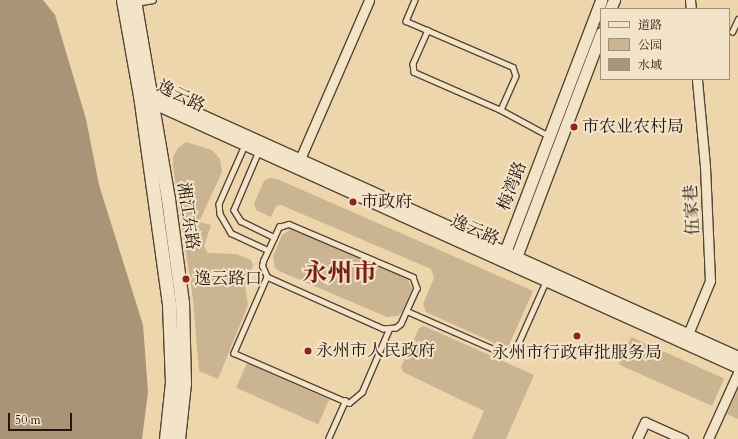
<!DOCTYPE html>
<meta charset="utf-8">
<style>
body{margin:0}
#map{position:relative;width:738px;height:439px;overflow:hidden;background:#edd5ac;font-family:Cardo,"Noto Serif SC",serif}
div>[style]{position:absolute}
.green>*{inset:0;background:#cbb491;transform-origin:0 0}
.water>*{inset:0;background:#a99477}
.roads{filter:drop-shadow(1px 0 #564536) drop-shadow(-1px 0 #564536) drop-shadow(0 1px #564536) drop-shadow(0 -1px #564536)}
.service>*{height:4.5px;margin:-2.25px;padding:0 2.25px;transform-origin:2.25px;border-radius:2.25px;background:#f3e4c9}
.minor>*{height:9px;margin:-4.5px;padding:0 4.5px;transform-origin:4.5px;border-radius:4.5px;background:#f3e4c9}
.tertiary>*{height:11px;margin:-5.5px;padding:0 5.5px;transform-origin:5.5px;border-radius:5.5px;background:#f3e4c9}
.secondary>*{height:13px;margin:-6.5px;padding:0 6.5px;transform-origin:6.5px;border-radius:6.5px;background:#f3e4c9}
.dots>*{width:11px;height:11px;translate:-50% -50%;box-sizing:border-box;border:2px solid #f3e4c9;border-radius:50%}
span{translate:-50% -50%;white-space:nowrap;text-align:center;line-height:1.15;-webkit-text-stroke:4px #f3e4c9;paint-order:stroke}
.street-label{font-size:17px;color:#24150f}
.poi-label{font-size:17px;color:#24150f}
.left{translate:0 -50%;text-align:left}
.town-label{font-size:25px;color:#7a1f14;font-weight:700}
.legend{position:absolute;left:600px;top:8px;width:130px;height:72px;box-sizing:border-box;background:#f3e4c9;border:1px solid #a0917f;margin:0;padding:5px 7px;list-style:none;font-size:12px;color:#24150f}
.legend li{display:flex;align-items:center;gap:8px;height:20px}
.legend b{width:20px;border:1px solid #a0917f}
.scale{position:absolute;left:8px;top:413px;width:64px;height:18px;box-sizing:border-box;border:2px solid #24150f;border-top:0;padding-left:5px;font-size:12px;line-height:14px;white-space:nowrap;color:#24150f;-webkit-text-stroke:3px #f3e4c9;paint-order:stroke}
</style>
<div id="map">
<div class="green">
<div style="clip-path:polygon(186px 142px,212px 150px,220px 159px,222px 172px,199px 222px,211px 225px,204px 246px,208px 253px,236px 254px,251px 260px,253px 265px,245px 286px,248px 305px,218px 379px,199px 371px,193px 299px,173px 166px,173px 157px,178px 148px)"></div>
<div style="clip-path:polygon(270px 178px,277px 179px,533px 291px,509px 345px,503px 347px,426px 312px,423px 304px,434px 278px,431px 269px,281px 205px,276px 206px,271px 217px,256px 210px,254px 204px,264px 181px)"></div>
<div style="clip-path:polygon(291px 229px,407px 278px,412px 289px,402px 312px,398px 316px,387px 317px,279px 271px,275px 268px,273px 257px,282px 235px)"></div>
<div style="clip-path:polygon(424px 326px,534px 375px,506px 439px,472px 439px,484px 411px,403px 372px,401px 367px,419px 328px)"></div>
<div style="left:631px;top:337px;width:102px;height:30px;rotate:24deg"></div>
<div style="left:247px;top:363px;width:90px;height:27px;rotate:24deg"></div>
<div style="clip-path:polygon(738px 389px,738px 419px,727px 414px)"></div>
</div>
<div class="water">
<div style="clip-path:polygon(0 0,43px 0,55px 15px,86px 119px,99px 185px,143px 325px,148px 392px,142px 439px,0 439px)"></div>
</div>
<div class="roads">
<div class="service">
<div style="left:415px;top:0;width:23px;rotate:113deg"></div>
<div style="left:406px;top:21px;width:116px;rotate:23.3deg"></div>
<div style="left:513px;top:67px;width:9px;rotate:72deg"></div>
<div style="left:516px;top:76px;width:37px;rotate:114deg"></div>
<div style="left:136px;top:3px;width:17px;rotate:-10deg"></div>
<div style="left:428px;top:30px;width:37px;rotate:114deg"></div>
<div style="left:413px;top:64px;width:8px;rotate:83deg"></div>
<div style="left:414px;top:72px;width:95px;rotate:23.6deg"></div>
<div style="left:501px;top:110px;width:55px;rotate:28.4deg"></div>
<div style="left:732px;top:32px;width:14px;rotate:-65deg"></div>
<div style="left:245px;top:145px;width:64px;rotate:113.8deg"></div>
<div style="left:219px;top:204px;width:10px;rotate:84deg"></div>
<div style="left:220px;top:214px;width:22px;rotate:60deg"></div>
<div style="left:231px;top:233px;width:40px;rotate:25deg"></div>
<div style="left:259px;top:151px;width:64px;rotate:113deg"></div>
<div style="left:234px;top:210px;width:13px;rotate:58deg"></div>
<div style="left:241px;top:221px;width:37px;rotate:26deg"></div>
<div style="left:289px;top:224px;width:135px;rotate:23.1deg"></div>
<div style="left:413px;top:277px;width:12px;rotate:70deg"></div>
<div style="left:417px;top:288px;width:39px;rotate:114deg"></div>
<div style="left:401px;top:324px;width:6px;rotate:141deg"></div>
<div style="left:396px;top:328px;width:13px;rotate:176deg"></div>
<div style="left:383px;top:329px;width:127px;rotate:-155.9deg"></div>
<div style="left:267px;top:277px;width:12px;rotate:-114deg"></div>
<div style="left:262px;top:266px;width:5px;rotate:-79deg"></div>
<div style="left:263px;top:261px;width:38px;rotate:-65deg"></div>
<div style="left:279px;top:227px;width:10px;rotate:-17deg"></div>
<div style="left:267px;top:277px;width:83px;rotate:113.5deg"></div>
<div style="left:234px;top:353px;width:125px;rotate:23.5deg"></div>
<div style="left:349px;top:403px;width:17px;rotate:-40deg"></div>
<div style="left:362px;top:392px;width:69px;rotate:-66.8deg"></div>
<div style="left:407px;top:311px;width:107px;rotate:23.7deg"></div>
<div style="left:505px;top:354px;width:14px;rotate:-34deg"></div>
<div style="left:517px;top:346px;width:71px;rotate:-66deg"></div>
<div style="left:328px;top:439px;width:42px;rotate:-65.9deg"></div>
</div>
<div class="minor">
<div style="left:690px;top:0;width:9px;rotate:84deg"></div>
<div style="left:300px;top:159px;width:173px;rotate:-66.5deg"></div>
<div style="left:688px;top:334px;width:57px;rotate:-67.5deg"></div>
<div style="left:710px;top:281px;width:115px;rotate:-92.5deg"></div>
<div style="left:705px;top:166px;width:87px;rotate:-95.3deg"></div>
<div style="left:637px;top:439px;width:19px;rotate:-65deg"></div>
<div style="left:645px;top:422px;width:42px;rotate:24.1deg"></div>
<div style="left:708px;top:439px;width:72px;rotate:-65.6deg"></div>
</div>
<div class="tertiary">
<div style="left:610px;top:9px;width:10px;rotate:-66deg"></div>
<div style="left:143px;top:94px;width:7px;rotate:-16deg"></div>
<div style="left:150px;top:92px;width:645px;rotate:24.26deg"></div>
<div style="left:147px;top:100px;width:649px;rotate:24.31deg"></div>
<div style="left:506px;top:259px;width:7px;rotate:-98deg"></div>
<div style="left:505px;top:252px;width:270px;rotate:-69.1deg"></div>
<div style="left:511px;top:260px;width:6px;rotate:-31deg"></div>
<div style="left:516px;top:257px;width:240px;rotate:-69.2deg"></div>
</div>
<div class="secondary">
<div style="left:123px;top:0;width:97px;rotate:79.9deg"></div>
<div style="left:140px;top:95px;width:211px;rotate:82.1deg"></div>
<div style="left:169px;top:304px;width:78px;rotate:87.8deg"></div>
<div style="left:172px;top:382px;width:57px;rotate:96deg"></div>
<div style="left:134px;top:0;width:202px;rotate:80.3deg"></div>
<div style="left:168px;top:199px;width:104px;rotate:82.3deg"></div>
<div style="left:182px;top:302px;width:81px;rotate:88.6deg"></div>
<div style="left:184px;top:383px;width:56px;rotate:96.1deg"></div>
</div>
</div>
<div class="dots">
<div style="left:574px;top:127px;background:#8f2418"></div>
<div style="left:353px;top:202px;background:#8f2418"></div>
<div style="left:186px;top:279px;background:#8f2418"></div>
<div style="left:577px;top:336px;background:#8f2418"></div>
<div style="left:308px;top:351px;background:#8f2418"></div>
</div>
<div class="street-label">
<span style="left:181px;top:96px;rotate:26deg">逸云路</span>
<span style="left:512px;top:186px;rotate:-69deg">梅湾路</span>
<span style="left:692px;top:210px;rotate:-93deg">伍家巷</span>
<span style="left:188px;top:216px;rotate:82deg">湘江东路</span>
<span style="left:475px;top:230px;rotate:24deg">逸云路</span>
</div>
<div class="poi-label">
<span class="left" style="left:582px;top:127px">市农业农村局</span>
<span class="left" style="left:361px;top:202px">市政府</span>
<span class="left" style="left:194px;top:279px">逸云路口</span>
<span class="left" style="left:316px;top:351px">永州市人民政府</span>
<span style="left:577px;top:353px">永州市行政审批服务局</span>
</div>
<div class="town-label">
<span style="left:340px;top:273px">永州市</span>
</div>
<ul class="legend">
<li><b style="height:5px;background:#f3e4c9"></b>道路</li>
<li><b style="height:11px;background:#cbb491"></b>公园</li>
<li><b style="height:11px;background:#a99477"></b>水域</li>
</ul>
<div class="scale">50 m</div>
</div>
